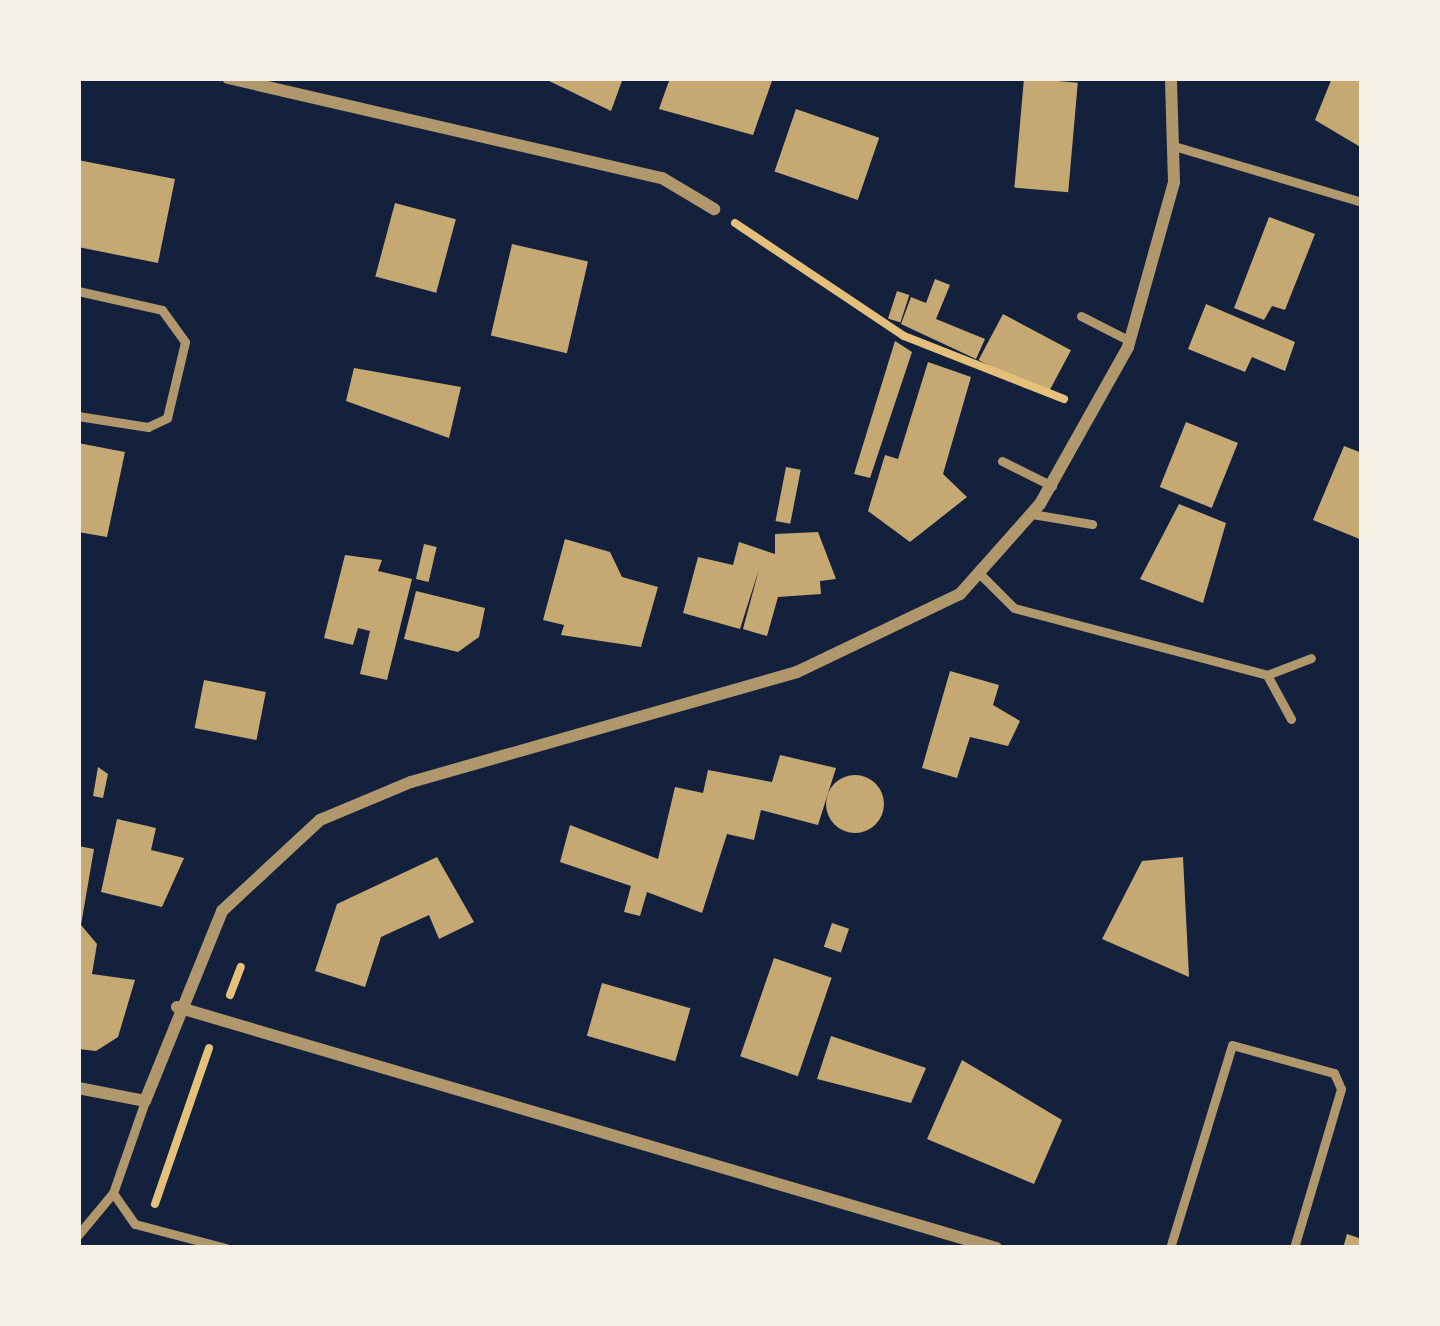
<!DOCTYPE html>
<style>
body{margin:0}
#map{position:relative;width:1440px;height:1326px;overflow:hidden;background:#14213d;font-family:"Space Grotesk",sans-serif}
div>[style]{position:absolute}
.building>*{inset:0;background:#c6a872;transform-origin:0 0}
.round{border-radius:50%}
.path>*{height:8px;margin:-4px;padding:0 4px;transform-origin:4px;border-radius:4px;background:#e5c07b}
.service>*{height:9px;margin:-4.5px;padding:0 4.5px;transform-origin:4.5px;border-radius:4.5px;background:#b1986c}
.minor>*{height:12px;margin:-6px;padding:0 6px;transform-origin:6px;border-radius:6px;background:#b1986c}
span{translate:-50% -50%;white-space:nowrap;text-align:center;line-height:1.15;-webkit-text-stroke:10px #f6f1e7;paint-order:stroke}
.frame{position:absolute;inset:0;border:81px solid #f6f1e7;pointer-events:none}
</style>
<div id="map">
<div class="building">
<div style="clip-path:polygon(543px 78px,623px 78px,611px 111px)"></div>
<div style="clip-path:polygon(670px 78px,773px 78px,753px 135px,659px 109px)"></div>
<div style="left:1024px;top:78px;width:54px;height:110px;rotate:5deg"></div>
<div style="clip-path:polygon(1332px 78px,1362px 78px,1362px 148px,1315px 120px)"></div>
<div style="left:796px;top:109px;width:88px;height:66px;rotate:19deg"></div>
<div style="clip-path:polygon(78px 160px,175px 179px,158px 263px,78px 247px)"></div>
<div style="left:395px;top:203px;width:63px;height:76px;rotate:15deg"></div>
<div style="clip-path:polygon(1269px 217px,1315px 234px,1285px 310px,1272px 306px,1264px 320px,1234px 308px)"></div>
<div style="left:512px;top:244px;width:78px;height:94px;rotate:13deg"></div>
<div style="clip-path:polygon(935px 279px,950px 285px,936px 319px,985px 339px,976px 359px,901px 324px,911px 297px,926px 303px)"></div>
<div style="left:897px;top:291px;width:13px;height:29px;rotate:18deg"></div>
<div style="clip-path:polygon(1206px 304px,1295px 342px,1285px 371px,1252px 357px,1245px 372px,1188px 349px)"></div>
<div style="left:1003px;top:314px;width:77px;height:52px;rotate:28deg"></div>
<div style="clip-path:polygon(895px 341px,912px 352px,870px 478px,854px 474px)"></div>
<div style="clip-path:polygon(928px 362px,971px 377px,943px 474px,967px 497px,910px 542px,868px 511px,885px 455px,898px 459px)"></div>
<div style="clip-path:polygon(354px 368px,461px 387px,449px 438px,346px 401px)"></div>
<div style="left:1186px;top:422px;width:56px;height:70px;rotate:22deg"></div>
<div style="clip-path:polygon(78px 443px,125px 452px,107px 537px,78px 532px)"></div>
<div style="clip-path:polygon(1344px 446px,1362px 453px,1362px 540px,1313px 520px)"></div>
<div style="left:786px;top:467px;width:15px;height:55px;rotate:11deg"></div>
<div style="clip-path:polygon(1179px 504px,1226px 523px,1203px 603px,1140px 579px)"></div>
<div style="clip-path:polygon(818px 532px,836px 579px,820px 581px,821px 594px,778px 597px,767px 636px,743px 629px,759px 569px,740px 629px,683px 613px,698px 557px,733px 565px,739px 542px,775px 554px,775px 534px)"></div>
<div style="clip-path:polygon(565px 539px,610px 552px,622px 577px,658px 587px,641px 647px,561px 635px,564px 625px,543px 620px)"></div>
<div style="left:424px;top:544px;width:13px;height:36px;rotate:13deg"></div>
<div style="clip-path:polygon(345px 555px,382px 560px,378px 571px,412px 579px,387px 680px,360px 674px,370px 631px,358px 628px,353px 645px,324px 638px)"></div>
<div style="clip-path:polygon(416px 591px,485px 608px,479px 637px,458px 652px,404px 639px)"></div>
<div style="clip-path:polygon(950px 671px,999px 685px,993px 705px,1020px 721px,1008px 746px,970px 737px,957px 778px,922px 768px)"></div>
<div style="left:204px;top:680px;width:63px;height:49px;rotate:11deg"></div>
<div style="clip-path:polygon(780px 755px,836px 768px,818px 825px,761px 810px,754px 840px,727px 834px,702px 913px,647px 892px,640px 916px,624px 912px,631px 886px,560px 862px,570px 825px,658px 859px,675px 787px,703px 793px,708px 770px,772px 782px)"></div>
<div style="clip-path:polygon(98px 767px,108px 774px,103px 798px,93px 796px)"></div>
<div class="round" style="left:826px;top:775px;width:58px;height:58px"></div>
<div style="clip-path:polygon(117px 819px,156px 828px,151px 850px,184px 858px,162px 907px,101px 892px)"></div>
<div style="clip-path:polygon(78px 846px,94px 849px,81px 925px,97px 944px,92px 974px,135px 980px,118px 1037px,96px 1051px,78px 1049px)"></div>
<div style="clip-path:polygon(437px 857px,474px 922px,439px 939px,429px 915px,381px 937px,365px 987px,315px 971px,337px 904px)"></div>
<div style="clip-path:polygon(1183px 857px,1189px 977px,1102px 939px,1142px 861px)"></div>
<div style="left:832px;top:923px;width:18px;height:25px;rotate:19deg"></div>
<div style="left:774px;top:958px;width:61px;height:104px;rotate:19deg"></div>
<div style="left:602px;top:983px;width:92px;height:55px;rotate:16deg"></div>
<div style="clip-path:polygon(831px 1036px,926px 1068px,911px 1103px,817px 1079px)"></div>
<div style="clip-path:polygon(962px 1060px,1062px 1120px,1034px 1184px,927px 1139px)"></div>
<div style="clip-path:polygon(1347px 1234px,1362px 1239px,1362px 1248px,1343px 1248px)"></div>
</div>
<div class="path">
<div style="left:735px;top:223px;width:203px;rotate:33.8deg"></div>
<div style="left:904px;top:336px;width:172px;rotate:21.5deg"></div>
<div style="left:230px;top:995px;width:30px;rotate:-69deg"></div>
<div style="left:155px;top:1204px;width:165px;rotate:-70.9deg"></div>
</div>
<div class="service">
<div style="left:1174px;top:146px;width:196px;rotate:16.6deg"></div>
<div style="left:78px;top:291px;width:86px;rotate:12.7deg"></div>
<div style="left:162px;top:310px;width:39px;rotate:54deg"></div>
<div style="left:185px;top:342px;width:78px;rotate:103.3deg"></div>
<div style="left:167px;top:418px;width:21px;rotate:155deg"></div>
<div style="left:148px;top:427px;width:71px;rotate:-171.1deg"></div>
<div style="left:1081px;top:316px;width:55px;rotate:27deg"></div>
<div style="left:1002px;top:461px;width:56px;rotate:26.6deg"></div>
<div style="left:1032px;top:514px;width:61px;rotate:9.5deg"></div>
<div style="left:979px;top:573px;width:49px;rotate:45deg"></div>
<div style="left:1014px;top:608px;width:262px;rotate:14.8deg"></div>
<div style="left:1291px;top:719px;width:50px;rotate:-118.6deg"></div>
<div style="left:1267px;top:675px;width:47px;rotate:-21.1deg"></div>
<div style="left:113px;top:1193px;width:38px;rotate:55deg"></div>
<div style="left:135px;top:1224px;width:94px;rotate:14.8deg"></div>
<div style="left:78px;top:1235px;width:55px;rotate:-50.2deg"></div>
<div style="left:113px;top:1193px;width:97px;rotate:-70.8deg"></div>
<div style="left:1170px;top:1248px;width:212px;rotate:-73deg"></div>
<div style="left:1232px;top:1045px;width:106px;rotate:15.4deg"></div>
<div style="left:1334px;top:1073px;width:17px;rotate:66deg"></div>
<div style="left:1341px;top:1089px;width:166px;rotate:106.5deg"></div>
</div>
<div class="minor">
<div style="left:228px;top:78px;width:445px;rotate:13deg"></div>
<div style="left:662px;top:178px;width:61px;rotate:30.8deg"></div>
<div style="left:177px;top:1007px;width:854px;rotate:16.4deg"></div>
<div style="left:78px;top:1088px;width:68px;rotate:11deg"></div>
<div style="left:145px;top:1101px;width:205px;rotate:-67.9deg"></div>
<div style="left:222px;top:911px;width:134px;rotate:-42.9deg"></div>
<div style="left:320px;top:820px;width:99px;rotate:-22.7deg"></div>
<div style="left:411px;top:782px;width:401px;rotate:-15.9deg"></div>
<div style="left:797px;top:672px;width:181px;rotate:-25.6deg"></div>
<div style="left:960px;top:594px;width:120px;rotate:-48.4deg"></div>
<div style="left:1040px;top:504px;width:180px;rotate:-60.7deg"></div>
<div style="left:1128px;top:347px;width:171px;rotate:-74.4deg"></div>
<div style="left:1174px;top:182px;width:104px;rotate:-91.7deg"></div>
</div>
<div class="frame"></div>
</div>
